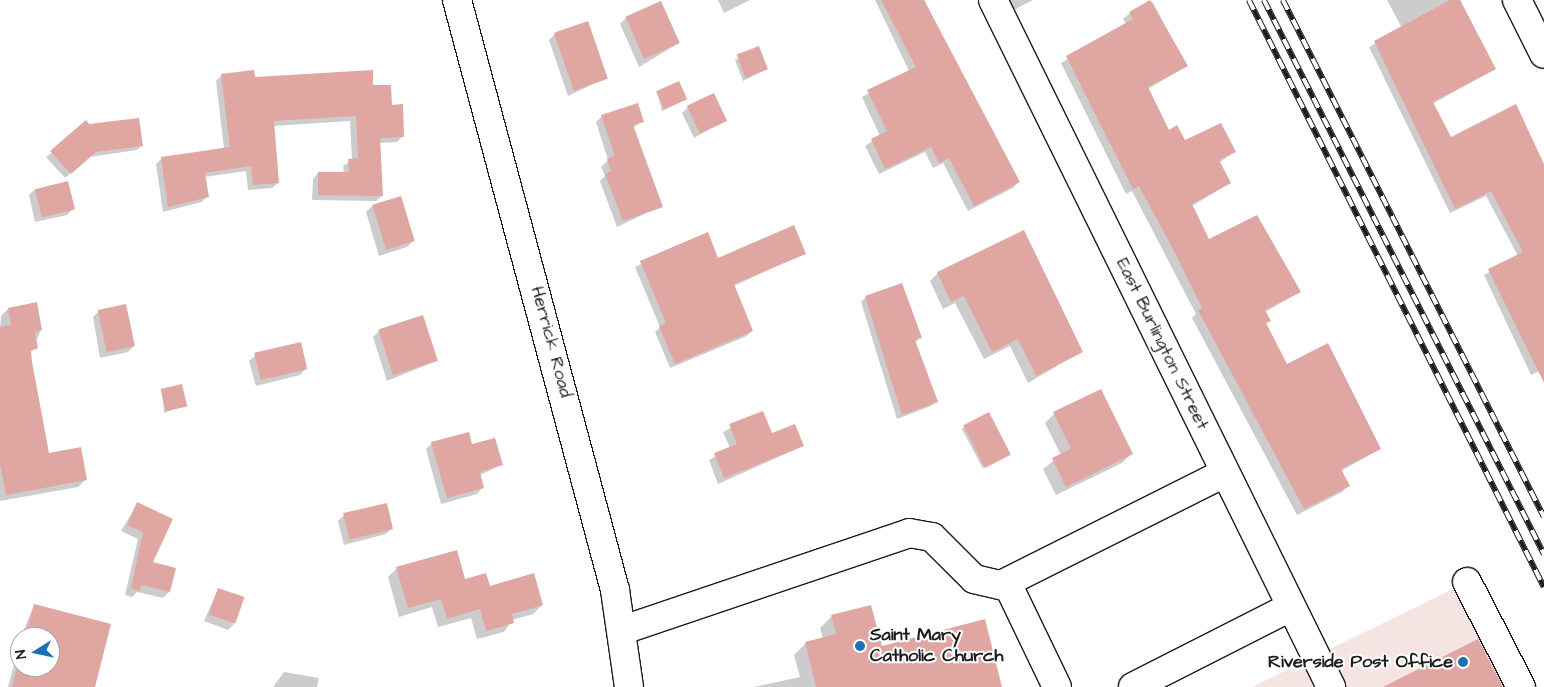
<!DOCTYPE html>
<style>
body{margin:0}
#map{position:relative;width:1544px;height:687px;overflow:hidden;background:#fff;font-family:"Architects Daughter",sans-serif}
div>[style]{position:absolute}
.built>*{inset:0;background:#f6e4e3}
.shadow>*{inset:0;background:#0003;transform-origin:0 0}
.building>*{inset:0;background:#e0a6a1;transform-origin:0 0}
.roads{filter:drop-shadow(1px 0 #1c1c1c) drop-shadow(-1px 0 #1c1c1c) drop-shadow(0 1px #1c1c1c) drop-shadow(0 -1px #1c1c1c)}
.minor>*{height:28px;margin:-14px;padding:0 14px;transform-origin:14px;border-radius:14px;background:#fff}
.rail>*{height:5.5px;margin-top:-2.75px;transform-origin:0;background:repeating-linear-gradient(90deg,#fff 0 11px,#1c1c1c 0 22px);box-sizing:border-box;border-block:1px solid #1c1c1c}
.dots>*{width:14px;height:14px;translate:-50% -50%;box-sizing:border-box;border:2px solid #fff;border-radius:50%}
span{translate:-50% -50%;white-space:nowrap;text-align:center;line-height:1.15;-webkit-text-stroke:4px #fff;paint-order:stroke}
.street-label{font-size:18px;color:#1c1c1c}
.poi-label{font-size:18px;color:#1c1c1c;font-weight:700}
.left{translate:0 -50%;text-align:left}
.right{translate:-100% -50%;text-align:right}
.north{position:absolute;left:10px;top:627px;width:50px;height:50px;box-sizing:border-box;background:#fff;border:1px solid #a4a4a4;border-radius:50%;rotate:260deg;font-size:14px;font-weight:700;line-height:20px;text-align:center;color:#1c1c1c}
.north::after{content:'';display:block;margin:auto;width:18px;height:22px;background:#1f6fb2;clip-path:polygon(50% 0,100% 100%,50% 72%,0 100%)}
</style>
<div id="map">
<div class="built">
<div style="clip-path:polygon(1467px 582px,1521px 687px,1252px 687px,1449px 591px)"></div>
</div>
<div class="shadow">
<div style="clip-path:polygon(718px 0,750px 0,724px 13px)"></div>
<div style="clip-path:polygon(875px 0,924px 0,1018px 182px,1013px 188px,968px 211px,943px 163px,933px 168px,925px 152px,879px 174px,865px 146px,880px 136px,862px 97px,909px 71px)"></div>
<div style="clip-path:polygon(1004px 0,1033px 0,1010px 12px)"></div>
<div style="clip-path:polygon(1387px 0,1460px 0,1495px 69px,1432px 104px,1450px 139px,1544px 164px,1544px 369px,1531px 375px,1484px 275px,1518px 256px,1486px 196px,1450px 213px,1369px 47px,1402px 28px)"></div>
<div style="clip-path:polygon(1152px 1px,1187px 66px,1148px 89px,1169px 131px,1185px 142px,1234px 152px,1219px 163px,1230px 183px,1192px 206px,1208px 241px,1300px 292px,1265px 312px,1269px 320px,1265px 324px,1287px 365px,1380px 449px,1341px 471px,1348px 486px,1342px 492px,1297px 515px,1192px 318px,1196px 314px,1132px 191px,1126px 194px,1061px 63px,1126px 24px,1123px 19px,1130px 13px)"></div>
<div style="clip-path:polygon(626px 18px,679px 43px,639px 67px,620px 24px)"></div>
<div style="clip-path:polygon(555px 34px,606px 78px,568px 96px,549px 40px)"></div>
<div style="clip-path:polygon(758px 48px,767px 69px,743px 81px,735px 60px)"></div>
<div style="clip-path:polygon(222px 75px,372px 87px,390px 106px,403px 136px,397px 142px,379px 143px,382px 196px,376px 201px,312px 200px,313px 179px,318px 173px,344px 174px,343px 166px,352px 160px,350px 121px,273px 126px,278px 183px,272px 188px,248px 190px,246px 171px,205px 177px,207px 196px,202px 202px,163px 212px,156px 164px,161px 159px,224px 149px,216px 81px)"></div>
<div style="clip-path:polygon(657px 92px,686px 99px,662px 111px)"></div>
<div style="clip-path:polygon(688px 107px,725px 120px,694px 138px,682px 113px)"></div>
<div style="clip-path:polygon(602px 116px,643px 121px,633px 128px,661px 206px,617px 227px,600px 181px,605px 176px,601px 167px,608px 160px,596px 122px)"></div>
<div style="clip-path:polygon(89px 126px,142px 145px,137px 150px,89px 157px,65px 178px,46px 157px)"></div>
<div style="clip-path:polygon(35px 189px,73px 209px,67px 215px,35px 222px,29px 195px)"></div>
<div style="clip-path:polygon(372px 206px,413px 241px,407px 247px,379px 256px,366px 212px)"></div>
<div style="clip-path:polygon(707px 234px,717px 259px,805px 253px,734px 286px,752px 330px,747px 336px,670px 368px,655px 332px,660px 327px,635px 267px)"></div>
<div style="clip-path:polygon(938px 273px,1081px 352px,1028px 383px,1010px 346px,984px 359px,955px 303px,943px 309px,930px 281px)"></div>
<div style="clip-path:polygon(866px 297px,920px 337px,915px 343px,936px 401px,931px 406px,897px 419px,861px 302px)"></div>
<div style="clip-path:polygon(8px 309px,41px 330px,30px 354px,48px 455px,85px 480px,78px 487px,0 501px,0 329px,1px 316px)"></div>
<div style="clip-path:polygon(99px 311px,134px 346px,128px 352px,100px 358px,93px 317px)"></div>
<div style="clip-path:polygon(379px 331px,436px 361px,387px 381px,373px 337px)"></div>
<div style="clip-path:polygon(256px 355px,306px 368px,300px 375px,256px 386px,249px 361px)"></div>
<div style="clip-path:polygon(162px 390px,185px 405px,164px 413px)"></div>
<div style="clip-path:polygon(762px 412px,771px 435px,803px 446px,718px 484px,709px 460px,730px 448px,723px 432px)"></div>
<div style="left:989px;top:414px;width:45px;height:31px;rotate:62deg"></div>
<div style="clip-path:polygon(1054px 414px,1131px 454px,1122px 463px,1056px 495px,1043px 469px,1061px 455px,1045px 423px)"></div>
<div style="clip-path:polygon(432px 443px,472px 446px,501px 465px,480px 475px,483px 487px,477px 494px,441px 504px,426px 449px)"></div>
<div style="clip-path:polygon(138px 503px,151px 563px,169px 592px,163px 598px,137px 592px,132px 597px,125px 595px,138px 539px,121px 531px)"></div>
<div style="clip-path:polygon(344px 515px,392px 528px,386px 534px,344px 545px,338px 521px)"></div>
<div style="clip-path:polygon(397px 568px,489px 587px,542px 605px,533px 614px,512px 620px,504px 632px,477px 639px,471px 618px,438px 627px,432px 607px,399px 617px,388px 577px)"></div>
<div style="clip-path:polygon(218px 589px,234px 624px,228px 630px,204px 621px)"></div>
<div style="clip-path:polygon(34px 605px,93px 687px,8px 687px,20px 642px,20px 667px,50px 667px,50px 637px,21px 637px)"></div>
<div style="clip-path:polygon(832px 616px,881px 647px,1001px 687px,754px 687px,800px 677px,794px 655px,806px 643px,823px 639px,820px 628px)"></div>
<div style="clip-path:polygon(284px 672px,319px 678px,317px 687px,273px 687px)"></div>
</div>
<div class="building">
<div style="clip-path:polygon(881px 0,924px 0,1020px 182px,974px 206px,949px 158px,939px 163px,931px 147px,885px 169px,871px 139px,887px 131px,867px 90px,916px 67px)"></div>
<div style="clip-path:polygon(1150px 0,1188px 66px,1148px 87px,1169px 130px,1177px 125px,1185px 140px,1221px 123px,1236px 152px,1219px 160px,1231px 183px,1192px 204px,1209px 239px,1257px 215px,1301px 292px,1265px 310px,1271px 321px,1266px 323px,1287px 364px,1328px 343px,1381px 449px,1341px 469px,1350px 486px,1304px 509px,1198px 310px,1202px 308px,1173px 249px,1139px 186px,1133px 189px,1066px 56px,1133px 19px,1129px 12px)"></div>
<div style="clip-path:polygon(1450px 0,1460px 0,1496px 69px,1433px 102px,1451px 137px,1516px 104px,1544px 164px,1544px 383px,1488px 269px,1523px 252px,1491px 191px,1455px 209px,1374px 41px)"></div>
<div style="left:661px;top:1px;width:46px;height:39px;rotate:66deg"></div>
<div style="left:588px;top:21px;width:61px;height:36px;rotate:71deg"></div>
<div style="left:759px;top:46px;width:25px;height:24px;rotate:69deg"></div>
<div style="clip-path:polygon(254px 70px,255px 77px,373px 70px,373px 85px,391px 85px,392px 105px,403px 104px,404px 137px,380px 138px,383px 196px,318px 195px,318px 172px,349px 172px,348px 159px,358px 158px,356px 116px,274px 121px,279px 183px,253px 185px,251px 166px,205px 173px,209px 197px,168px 207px,161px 157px,230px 147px,221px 74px)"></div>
<div style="left:679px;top:81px;width:20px;height:25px;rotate:66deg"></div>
<div style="left:714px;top:93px;width:31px;height:30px;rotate:65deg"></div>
<div style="clip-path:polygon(638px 103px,644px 122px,633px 125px,663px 207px,623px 221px,605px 174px,611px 171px,607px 159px,615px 156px,601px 115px)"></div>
<div style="clip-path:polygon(139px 118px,143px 146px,96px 152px,71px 174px,50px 151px,86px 120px,89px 124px)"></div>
<div style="left:68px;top:181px;width:29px;height:34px;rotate:76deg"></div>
<div style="left:401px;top:196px;width:47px;height:30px;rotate:73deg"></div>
<div style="clip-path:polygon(794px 225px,806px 254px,734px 284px,753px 331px,675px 364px,659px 326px,666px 323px,640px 261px,708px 232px,718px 258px)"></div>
<div style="clip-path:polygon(1024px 230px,1083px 352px,1036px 376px,1018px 339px,992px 352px,964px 296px,951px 302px,937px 272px)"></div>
<div style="clip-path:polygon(902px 283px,922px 338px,915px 340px,938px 402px,902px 415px,865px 296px)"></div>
<div style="clip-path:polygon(37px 302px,42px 330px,35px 332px,38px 348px,31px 351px,32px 362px,49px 453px,81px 447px,87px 480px,6px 495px,0 464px,0 327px,11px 325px,8px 308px)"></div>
<div style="left:126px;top:304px;width:43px;height:29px;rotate:78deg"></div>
<div style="left:423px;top:315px;width:48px;height:47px;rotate:72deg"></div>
<div style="left:301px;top:342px;width:28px;height:48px;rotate:77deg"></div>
<div style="left:182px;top:384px;width:23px;height:22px;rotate:77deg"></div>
<div style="clip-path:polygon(1101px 389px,1133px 454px,1066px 487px,1052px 458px,1071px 449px,1053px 412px)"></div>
<div style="clip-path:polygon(763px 411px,772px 433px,795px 424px,804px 446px,724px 478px,714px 453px,737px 444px,729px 424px)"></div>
<div style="left:989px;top:412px;width:48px;height:29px;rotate:63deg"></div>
<div style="clip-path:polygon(469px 432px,472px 444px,495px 438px,503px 465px,480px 472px,484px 488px,447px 498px,431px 442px)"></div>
<div style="clip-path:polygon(137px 502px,173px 519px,153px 562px,176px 568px,170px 592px,142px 585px,139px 591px,131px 588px,143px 532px,127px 525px)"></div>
<div style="left:387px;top:503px;width:27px;height:45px;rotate:77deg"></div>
<div style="clip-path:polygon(457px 550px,465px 579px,486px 573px,490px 586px,534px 573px,543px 605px,512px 614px,514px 623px,486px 631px,480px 609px,447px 619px,441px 599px,408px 608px,396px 567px)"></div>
<div style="left:218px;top:588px;width:28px;height:28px;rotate:19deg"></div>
<div style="clip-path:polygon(34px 604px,111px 624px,95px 687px,12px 687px,20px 656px,20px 667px,50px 667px,50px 637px,25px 637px)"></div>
<div style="clip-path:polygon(871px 605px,882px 646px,985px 619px,1002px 687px,816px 687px,805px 642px,836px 634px,831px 615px)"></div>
<div style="clip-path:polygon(1478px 639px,1503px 687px,1383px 687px)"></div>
</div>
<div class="roads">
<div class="minor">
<div style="left:457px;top:0;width:611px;rotate:75.01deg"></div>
<div style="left:615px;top:590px;width:98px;rotate:81.8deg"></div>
<div style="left:993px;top:0;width:766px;rotate:63.8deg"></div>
<div style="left:1517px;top:0;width:60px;rotate:63.4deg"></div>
<div style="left:1467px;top:582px;width:118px;rotate:62.8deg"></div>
<div style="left:1007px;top:583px;width:115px;rotate:64.3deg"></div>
<div style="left:623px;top:630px;width:302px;rotate:-18.7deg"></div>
<div style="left:909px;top:533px;width:23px;rotate:10deg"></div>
<div style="left:932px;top:537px;width:59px;rotate:45deg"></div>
<div style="left:974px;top:579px;width:28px;rotate:13deg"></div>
<div style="left:1001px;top:585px;width:250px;rotate:-26.6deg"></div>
<div style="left:1133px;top:687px;width:177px;rotate:-26.9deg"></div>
</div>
</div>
<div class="rail">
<div style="left:1249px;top:0;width:657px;rotate:63.32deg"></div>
<div style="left:1264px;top:0;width:621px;rotate:63.19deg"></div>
<div style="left:1283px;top:0;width:579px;rotate:63.21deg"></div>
</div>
<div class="dots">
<div style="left:860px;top:646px;background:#1f6fb2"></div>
<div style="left:1463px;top:662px;background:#1f6fb2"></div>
</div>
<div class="street-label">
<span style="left:551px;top:342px;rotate:75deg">Herrick Road</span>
<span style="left:1162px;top:344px;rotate:64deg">East Burlington Street</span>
</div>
<div class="poi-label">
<span class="left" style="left:870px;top:646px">Saint Mary<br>Catholic Church</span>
<span class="right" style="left:1453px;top:662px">Riverside Post Office</span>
</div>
<div class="north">N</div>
</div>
